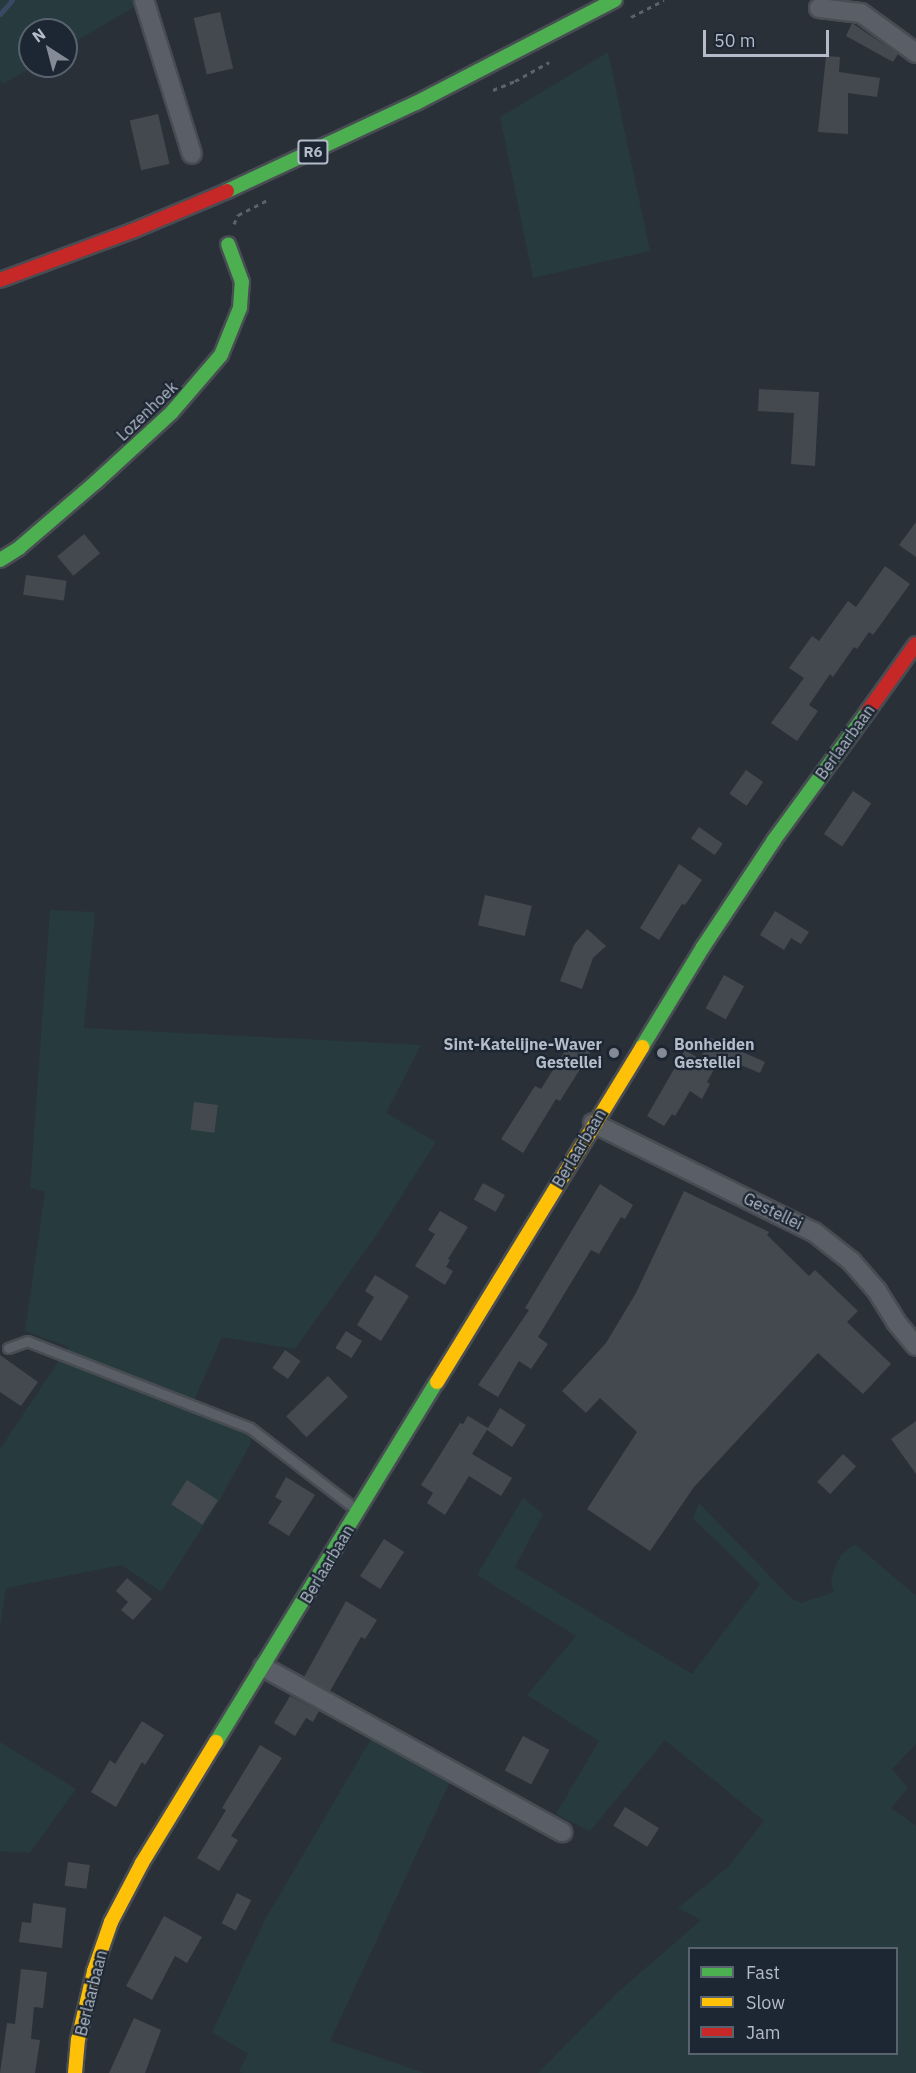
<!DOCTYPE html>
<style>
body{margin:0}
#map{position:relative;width:916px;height:2073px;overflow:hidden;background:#2a3038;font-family:"IBM Plex Sans",sans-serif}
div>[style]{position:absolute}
.green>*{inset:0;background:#273a3e}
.stream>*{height:5px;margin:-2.5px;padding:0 2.5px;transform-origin:2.5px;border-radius:2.5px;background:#384963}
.building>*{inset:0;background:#444950;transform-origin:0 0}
.path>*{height:3px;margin-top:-1.5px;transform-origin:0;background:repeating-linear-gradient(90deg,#5d636a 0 4.5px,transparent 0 9px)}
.roads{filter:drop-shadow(2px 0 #484c53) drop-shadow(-2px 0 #484c53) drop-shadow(0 2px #484c53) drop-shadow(0 -2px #484c53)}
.lane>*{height:9px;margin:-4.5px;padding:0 4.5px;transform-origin:4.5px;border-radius:4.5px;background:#5a5e66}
.street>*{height:18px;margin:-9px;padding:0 9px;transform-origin:9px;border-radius:9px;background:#5a5e66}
.fast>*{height:14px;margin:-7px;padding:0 7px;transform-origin:7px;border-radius:7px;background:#4caf50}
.slow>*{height:14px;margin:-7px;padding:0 7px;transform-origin:7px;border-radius:7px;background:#ffc107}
.jam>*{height:14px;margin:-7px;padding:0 7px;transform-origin:7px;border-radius:7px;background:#c62828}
.dots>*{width:16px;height:16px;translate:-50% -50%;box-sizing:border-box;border:3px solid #1d2633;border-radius:50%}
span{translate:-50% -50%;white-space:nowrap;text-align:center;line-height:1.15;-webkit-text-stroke:4.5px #1d2633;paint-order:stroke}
.shield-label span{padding:2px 4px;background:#1d2633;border:2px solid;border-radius:4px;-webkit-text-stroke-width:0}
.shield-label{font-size:15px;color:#b4bcc9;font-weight:700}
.street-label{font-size:16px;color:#b4bcc9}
.poi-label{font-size:16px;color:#b4bcc9;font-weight:700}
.right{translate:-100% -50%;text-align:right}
.left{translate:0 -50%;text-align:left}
.legend{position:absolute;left:688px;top:1947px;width:210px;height:108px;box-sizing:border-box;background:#1d2633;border:2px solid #59626f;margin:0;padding:8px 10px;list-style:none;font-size:18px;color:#b4bcc9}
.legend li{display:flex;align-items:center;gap:12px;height:30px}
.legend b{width:30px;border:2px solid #59626f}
.north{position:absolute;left:18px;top:18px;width:60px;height:60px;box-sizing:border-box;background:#1d2633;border:2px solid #59626f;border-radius:50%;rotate:324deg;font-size:16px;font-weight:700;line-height:24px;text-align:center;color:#b4bcc9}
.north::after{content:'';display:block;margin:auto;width:21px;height:27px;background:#848b96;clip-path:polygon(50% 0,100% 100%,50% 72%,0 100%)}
.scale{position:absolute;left:703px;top:30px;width:126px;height:27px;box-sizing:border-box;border:3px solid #b4bcc9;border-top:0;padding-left:8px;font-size:18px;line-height:21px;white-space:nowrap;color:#b4bcc9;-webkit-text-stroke:4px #1d2633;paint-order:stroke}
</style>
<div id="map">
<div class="green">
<div style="clip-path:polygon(0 0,146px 0,66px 47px,66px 30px,30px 30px,30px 66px,34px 66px,3px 84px,0 80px)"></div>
<div style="clip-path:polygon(608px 52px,650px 251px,533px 278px,500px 117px)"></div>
<div style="clip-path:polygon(50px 910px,95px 912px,84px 1028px,421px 1045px,386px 1113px,436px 1142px,381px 1228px,295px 1349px,222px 1337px,192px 1405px,250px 1428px,251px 1443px,219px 1501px,161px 1592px,122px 1565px,6px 1588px,0 1627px,0 1449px,68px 1347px,25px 1331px,45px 1192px,30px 1188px)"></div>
<div style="clip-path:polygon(evenodd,523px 1498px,543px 1514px,515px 1567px,692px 1674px,760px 1584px,693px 1518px,699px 1503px,791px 1598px,801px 1603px,834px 1592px,831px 1583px,834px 1569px,841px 1555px,855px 1544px,916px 1596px,916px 1744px,892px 1769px,908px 1788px,891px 1808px,916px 1826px,916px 2073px,538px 2073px,618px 1992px,701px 1920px,678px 1908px,728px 1867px,764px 1821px,665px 1740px,590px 1831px,556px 1814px,599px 1741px,527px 1695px,576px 1636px,477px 1575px,523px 1498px,690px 1948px,896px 1948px,896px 2054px,690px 2054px,690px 1948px)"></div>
<div style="clip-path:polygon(374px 1734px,452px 1777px,330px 2041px,425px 2073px,243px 2073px,239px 2072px,248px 2054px,212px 2032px,266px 1918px)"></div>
<div style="clip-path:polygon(0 1742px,76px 1789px,30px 1853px,0 1851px)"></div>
</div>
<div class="stream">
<div style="left:0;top:14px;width:18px;rotate:-49deg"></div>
</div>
<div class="building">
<div style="left:220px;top:12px;width:58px;height:27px;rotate:77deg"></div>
<div style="clip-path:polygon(852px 23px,898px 54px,893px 62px,846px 36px)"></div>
<div style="clip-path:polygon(826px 56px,840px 57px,839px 72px,880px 78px,877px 97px,848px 93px,848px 134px,818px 132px)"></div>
<div style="left:158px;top:114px;width:51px;height:29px;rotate:77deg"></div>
<div style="clip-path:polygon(759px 389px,819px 392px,815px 466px,791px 464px,794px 413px,758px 411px)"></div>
<div style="clip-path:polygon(916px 522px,916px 557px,899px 545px)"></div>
<div style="left:84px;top:534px;width:25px;height:35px;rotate:50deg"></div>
<div style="clip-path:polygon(885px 566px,910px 584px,873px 635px,869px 632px,857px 649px,854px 647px,833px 677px,830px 674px,809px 705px,818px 711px,797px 741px,771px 723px,804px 678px,789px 668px,812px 636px,819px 641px,848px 601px,856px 607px)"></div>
<div style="left:26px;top:575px;width:41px;height:20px;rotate:8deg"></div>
<div style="left:746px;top:770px;width:21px;height:29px;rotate:35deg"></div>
<div style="left:853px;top:791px;width:22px;height:52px;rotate:34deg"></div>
<div style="left:699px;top:827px;width:29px;height:14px;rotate:35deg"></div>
<div style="clip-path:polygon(679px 864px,702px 880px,685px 905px,682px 904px,659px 940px,640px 928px)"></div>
<div style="left:485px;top:895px;width:48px;height:31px;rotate:13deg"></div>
<div style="clip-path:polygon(775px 911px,809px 932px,801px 944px,791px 938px,784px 950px,760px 935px)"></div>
<div style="clip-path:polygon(587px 929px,606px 946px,593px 958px,582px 989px,560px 981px,574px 945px)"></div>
<div style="left:724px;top:975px;width:23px;height:38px;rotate:29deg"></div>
<div style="clip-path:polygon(573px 1038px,592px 1050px,560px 1101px,556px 1099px,523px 1153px,501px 1139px,535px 1086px,541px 1089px)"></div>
<div style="clip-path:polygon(710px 1038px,765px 1062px,760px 1073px,721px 1057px,707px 1082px,710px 1084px,702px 1099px,690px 1091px,675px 1116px,672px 1114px,664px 1126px,647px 1116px,685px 1050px,700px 1059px)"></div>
<div style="left:194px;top:1102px;width:24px;height:28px;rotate:7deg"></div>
<div style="left:483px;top:1183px;width:25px;height:19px;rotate:29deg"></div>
<div style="clip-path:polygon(600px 1184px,633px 1205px,625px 1219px,621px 1217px,599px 1254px,591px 1250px,538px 1337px,548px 1344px,531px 1369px,519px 1361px,498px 1397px,478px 1385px,529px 1310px,525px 1308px)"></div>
<div style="clip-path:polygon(684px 1191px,769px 1232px,767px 1235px,809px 1276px,815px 1270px,858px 1311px,847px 1322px,891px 1364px,863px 1394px,818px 1353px,694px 1487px,650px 1551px,587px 1509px,637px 1432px,600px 1398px,586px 1413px,562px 1391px,606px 1343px,636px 1293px)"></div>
<div style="clip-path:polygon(440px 1211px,468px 1227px,448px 1259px,450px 1260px,446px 1267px,453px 1271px,445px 1285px,415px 1266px,435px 1234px,428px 1230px)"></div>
<div style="clip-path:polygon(375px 1275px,409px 1296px,381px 1341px,357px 1325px,374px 1297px,365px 1291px)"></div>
<div style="left:346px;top:1331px;width:19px;height:20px;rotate:32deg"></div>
<div style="left:285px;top:1350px;width:19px;height:22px;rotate:35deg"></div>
<div style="clip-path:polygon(0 1355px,38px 1382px,21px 1406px,0 1392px)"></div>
<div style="left:328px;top:1376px;width:29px;height:58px;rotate:46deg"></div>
<div style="clip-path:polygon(500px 1408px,526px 1425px,512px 1447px,487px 1430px,472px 1454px,512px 1478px,501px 1496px,469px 1476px,445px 1515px,427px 1503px,433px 1493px,421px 1485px,460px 1423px,463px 1424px,468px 1416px,488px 1428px)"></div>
<div style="clip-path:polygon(916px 1421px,916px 1474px,891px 1439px)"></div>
<div style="left:843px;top:1454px;width:18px;height:38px;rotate:43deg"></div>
<div style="clip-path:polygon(286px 1477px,315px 1495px,289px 1536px,268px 1523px,282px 1501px,275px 1497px)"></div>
<div style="left:187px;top:1480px;width:37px;height:29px;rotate:33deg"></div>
<div style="left:384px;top:1539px;width:24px;height:44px;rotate:33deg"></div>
<div style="clip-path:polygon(127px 1578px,152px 1599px,133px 1620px,121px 1610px,128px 1602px,116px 1591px)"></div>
<div style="clip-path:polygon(346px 1601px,377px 1620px,365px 1639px,361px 1637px,330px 1691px,304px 1677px)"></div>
<div style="clip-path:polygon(290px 1696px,319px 1711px,313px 1722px,306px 1718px,295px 1736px,274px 1723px)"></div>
<div style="clip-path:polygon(142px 1721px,164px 1735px,145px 1765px,142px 1762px,116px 1807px,91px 1792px,110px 1760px,115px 1764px)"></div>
<div style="left:523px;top:1736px;width:30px;height:39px;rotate:28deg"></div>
<div style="clip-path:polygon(260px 1745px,282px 1758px,231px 1836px,238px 1840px,219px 1871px,197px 1858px,226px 1810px,222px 1808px)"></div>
<div style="left:625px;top:1807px;width:40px;height:22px;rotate:32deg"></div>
<div style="left:68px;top:1862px;width:22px;height:24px;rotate:8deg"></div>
<div style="left:237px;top:1893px;width:16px;height:34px;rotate:27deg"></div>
<div style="clip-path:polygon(33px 1903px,66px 1908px,62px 1948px,19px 1942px,22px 1922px,31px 1923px)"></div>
<div style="clip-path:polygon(164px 1916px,202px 1937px,187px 1963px,175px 1956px,152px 2000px,126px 1986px)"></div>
<div style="clip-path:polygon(21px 1969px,47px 1972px,43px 2008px,34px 2007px,31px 2039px,40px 2040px,35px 2073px,0 2073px,7px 2023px,15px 2024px)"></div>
<div style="clip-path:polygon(134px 2018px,161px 2030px,145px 2073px,109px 2073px)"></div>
</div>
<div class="path">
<div style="left:631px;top:17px;width:37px;rotate:-27deg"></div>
<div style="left:493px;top:90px;width:24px;rotate:-22deg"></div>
<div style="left:515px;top:81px;width:39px;rotate:-29deg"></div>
<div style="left:234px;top:224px;width:10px;rotate:-66deg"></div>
<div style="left:238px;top:215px;width:35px;rotate:-27deg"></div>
</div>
<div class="roads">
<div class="lane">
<div style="left:8px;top:1348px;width:20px;rotate:-20deg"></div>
<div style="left:27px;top:1341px;width:239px;rotate:21.3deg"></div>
<div style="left:250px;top:1428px;width:135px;rotate:37.5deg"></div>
</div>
<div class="street">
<div style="left:144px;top:0;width:161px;rotate:72.7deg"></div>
<div style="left:819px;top:8px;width:42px;rotate:6.8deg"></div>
<div style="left:861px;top:13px;width:68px;rotate:36deg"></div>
<div style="left:593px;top:1123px;width:246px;rotate:26.3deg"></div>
<div style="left:814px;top:1232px;width:47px;rotate:38.1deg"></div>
<div style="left:851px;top:1261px;width:40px;rotate:49deg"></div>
<div style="left:877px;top:1291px;width:36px;rotate:58deg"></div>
<div style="left:896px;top:1322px;width:31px;rotate:50deg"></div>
<div style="left:263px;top:1667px;width:342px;rotate:28.9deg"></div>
</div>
<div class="fast">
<div style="left:227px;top:191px;width:208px;rotate:-25deg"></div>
<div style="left:416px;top:103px;width:224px;rotate:-27.4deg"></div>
<div style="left:0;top:560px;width:22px;rotate:-32deg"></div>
<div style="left:19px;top:548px;width:101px;rotate:-40.6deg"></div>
<div style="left:96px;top:482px;width:103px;rotate:-42.6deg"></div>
<div style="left:172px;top:412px;width:75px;rotate:-49.3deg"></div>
<div style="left:221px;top:355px;width:51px;rotate:-68deg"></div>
<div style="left:240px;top:308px;width:26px;rotate:-86deg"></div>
<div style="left:242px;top:282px;width:40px;rotate:-110.2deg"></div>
<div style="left:642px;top:1047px;width:117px;rotate:-58.6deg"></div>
<div style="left:703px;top:947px;width:128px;rotate:-56.4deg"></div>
<div style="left:774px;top:840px;width:160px;rotate:-53.9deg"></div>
<div style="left:216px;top:1742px;width:422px;rotate:-58.5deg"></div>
</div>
<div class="slow">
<div style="left:437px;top:1382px;width:393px;rotate:-58.5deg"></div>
<div style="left:75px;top:2073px;width:33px;rotate:-85deg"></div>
<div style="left:78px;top:2040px;width:71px;rotate:-76.9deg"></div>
<div style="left:94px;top:1971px;width:52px;rotate:-70.9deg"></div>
<div style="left:111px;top:1922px;width:67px;rotate:-62.3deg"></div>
<div style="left:142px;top:1863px;width:142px;rotate:-58.6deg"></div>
</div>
<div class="jam">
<div style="left:0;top:280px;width:141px;rotate:-20.4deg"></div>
<div style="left:132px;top:231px;width:103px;rotate:-22.8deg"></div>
<div style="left:868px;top:711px;width:82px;rotate:-54.4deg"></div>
</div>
</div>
<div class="dots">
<div style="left:614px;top:1053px;background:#848b96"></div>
<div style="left:662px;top:1053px;background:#848b96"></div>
</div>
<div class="shield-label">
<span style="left:313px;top:152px">R6</span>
</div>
<div class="street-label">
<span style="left:147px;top:411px;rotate:-44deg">Lozenhoek</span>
<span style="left:845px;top:742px;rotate:-54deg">Berlaarbaan</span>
<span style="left:579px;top:1148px;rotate:-59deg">Berlaarbaan</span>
<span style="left:773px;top:1211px;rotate:26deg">Gestellei</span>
<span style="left:327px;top:1564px;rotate:-59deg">Berlaarbaan</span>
<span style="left:91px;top:1993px;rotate:-76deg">Berlaarbaan</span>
</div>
<div class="poi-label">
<span class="right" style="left:602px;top:1053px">Sint-Katelijne-Waver<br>Gestellei</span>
<span class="left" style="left:674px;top:1053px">Bonheiden<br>Gestellei</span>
</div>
<ul class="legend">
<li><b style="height:8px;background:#4caf50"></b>Fast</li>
<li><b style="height:8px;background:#ffc107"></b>Slow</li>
<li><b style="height:8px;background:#c62828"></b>Jam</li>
</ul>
<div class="north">N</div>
<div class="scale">50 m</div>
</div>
